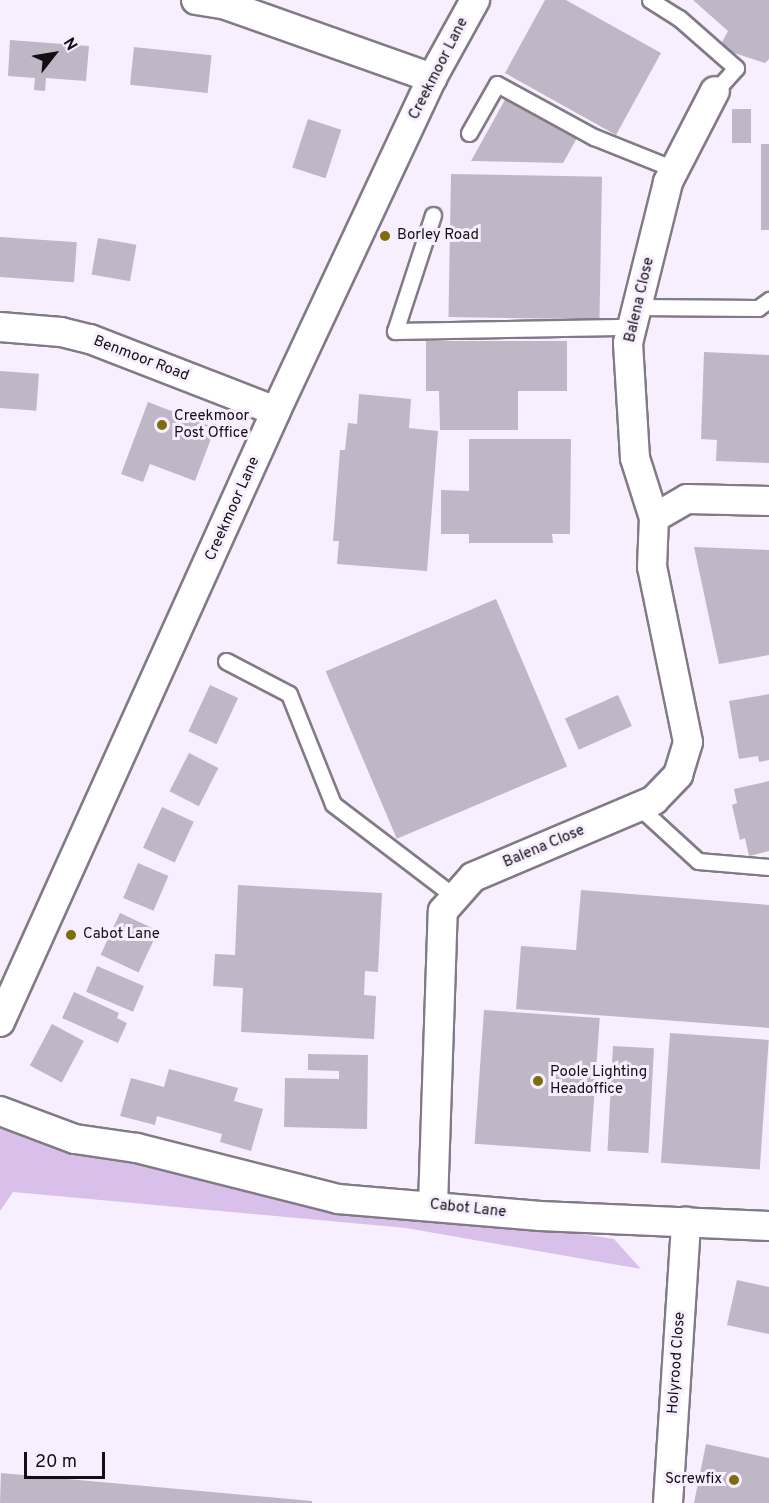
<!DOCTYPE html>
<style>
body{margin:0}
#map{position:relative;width:769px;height:1503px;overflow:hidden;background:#f7effe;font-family:Overpass,sans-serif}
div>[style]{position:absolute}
.green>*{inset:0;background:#d8c0ea}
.building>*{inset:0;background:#bfb7c5;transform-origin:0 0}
.roads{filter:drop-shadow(2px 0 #827a87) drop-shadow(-2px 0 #827a87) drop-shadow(0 2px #827a87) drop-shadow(0 -2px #827a87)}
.lane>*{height:15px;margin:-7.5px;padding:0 7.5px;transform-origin:7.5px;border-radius:7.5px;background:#fff}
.street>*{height:28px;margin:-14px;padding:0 14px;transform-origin:14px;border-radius:14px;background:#fff}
.dots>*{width:16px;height:16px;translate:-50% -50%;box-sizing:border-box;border:3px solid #f7effe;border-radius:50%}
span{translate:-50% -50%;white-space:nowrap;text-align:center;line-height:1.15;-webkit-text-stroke:6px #f7effe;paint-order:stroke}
.street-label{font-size:15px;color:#120f14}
.poi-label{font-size:15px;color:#120f14}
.left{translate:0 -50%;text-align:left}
.right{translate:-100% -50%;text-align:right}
.north{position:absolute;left:24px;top:24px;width:60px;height:60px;-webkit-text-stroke:4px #f7effe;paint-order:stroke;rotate:59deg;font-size:16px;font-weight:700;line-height:24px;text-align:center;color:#120f14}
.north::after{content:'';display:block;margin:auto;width:21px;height:27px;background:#120f14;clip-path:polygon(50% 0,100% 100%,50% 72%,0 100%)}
.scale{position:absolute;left:24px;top:1452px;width:81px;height:27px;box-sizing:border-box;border:3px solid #120f14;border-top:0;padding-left:8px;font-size:18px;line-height:21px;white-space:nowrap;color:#120f14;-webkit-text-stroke:4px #f7effe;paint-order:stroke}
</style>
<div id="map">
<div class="green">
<div style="clip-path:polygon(0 1129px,305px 1207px,434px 1212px,614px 1239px,641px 1269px,406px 1228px,13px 1192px,0 1211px)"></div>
</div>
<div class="building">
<div style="clip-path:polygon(545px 0,566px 0,661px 53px,616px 135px,505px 73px)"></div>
<div style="clip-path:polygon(693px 0,769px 0,769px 59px,765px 63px,719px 48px,728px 31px)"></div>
<div style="clip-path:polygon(10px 40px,89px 46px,86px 81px,46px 78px,45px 91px,34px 90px,35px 78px,8px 76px)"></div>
<div style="left:134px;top:47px;width:78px;height:38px;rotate:6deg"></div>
<div style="clip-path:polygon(506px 98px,577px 138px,563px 163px,471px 161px)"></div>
<div style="left:732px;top:109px;width:19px;height:34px"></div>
<div style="left:308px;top:119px;width:35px;height:51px;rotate:18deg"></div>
<div style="left:761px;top:144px;width:8px;height:86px"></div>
<div style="left:451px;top:174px;width:151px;height:143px;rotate:1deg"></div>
<div style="left:0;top:237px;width:77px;height:40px;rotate:4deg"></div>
<div style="left:98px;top:238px;width:39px;height:37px;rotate:10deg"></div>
<div style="clip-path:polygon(426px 341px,567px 341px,567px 391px,518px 391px,518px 430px,440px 430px,439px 391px,426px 391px)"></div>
<div style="clip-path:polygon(704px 352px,769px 355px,769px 463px,716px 461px,717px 440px,701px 439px)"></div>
<div style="left:0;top:371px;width:39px;height:37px;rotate:4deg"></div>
<div style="clip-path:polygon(359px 394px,411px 399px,409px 428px,438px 431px,427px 571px,337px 564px,339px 541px,333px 541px,340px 450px,345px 450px,348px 423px,357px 424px)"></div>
<div style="clip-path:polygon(148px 402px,215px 428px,195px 481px,150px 464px,143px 482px,121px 474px)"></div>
<div style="clip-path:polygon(469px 439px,571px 439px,570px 534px,552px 534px,553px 543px,469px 543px,469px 534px,441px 534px,441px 490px,469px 491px)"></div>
<div style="clip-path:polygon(694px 547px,769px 550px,769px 655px,719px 664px)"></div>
<div style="left:496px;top:599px;width:182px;height:185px;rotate:67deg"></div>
<div style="left:210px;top:685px;width:31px;height:51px;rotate:25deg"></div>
<div style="clip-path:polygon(769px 694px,769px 760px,759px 762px,758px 756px,739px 759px,729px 701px)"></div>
<div style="left:618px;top:695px;width:34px;height:58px;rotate:66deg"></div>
<div style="left:189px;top:753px;width:33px;height:43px;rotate:27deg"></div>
<div style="clip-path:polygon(769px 781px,769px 851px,749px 856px,745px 838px,740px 840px,732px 805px,737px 803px,734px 789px)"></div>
<div style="left:162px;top:807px;width:35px;height:45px;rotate:25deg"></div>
<div style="left:138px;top:863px;width:33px;height:38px;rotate:23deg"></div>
<div style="clip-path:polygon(238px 885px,382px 893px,378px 972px,365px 971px,364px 995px,376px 996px,374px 1039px,241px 1032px,243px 988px,213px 986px,215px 954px,235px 955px)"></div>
<div style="clip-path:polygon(581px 890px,769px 905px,769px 1028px,516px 1009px,521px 946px,576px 950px)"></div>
<div style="left:120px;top:913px;width:42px;height:46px;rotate:25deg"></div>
<div style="left:97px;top:966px;width:51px;height:28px;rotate:23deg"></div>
<div style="clip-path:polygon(74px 992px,119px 1013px,117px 1018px,127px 1023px,118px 1043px,62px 1018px)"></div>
<div style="left:484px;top:1010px;width:116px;height:134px;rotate:4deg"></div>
<div style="left:52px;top:1024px;width:36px;height:47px;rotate:28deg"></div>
<div style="left:670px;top:1033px;width:99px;height:130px;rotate:4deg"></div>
<div style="left:613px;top:1046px;width:41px;height:105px;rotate:3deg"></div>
<div style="clip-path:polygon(308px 1054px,368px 1055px,367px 1129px,284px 1127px,285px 1078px,339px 1079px,339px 1071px,308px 1070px)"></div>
<div style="clip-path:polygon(169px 1069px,238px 1088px,234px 1101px,263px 1109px,251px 1151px,220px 1142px,222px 1134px,157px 1116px,155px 1125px,120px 1116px,131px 1078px,164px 1087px)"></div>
<div style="clip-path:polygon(737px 1280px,769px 1287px,769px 1334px,727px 1325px)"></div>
<div style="clip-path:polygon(706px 1444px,769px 1458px,769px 1503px,694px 1503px)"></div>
<div style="clip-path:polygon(1px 1473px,312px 1501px,312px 1503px,0 1503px)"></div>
</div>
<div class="roads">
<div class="lane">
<div style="left:650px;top:0;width:34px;rotate:32deg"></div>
<div style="left:679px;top:18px;width:76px;rotate:41.3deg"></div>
<div style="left:736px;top:68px;width:31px;rotate:132deg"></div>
<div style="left:469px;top:133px;width:56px;rotate:-60.3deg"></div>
<div style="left:497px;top:84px;width:111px;rotate:28.7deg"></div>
<div style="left:594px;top:137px;width:86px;rotate:21.8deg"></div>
<div style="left:433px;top:215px;width:122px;rotate:108.1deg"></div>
<div style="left:395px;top:331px;width:237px;rotate:-1deg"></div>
<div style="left:637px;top:307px;width:121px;rotate:0.5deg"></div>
<div style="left:758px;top:308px;width:14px;rotate:-36deg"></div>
<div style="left:226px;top:661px;width:71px;rotate:27.6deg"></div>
<div style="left:289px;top:694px;width:118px;rotate:68.2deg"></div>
<div style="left:333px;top:804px;width:153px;rotate:37.3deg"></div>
<div style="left:639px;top:807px;width:80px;rotate:42.5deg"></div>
<div style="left:698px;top:861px;width:71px;rotate:4.8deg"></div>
</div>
<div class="street">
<div style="left:196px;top:0;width:30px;rotate:9deg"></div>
<div style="left:226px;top:5px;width:219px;rotate:19.5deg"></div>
<div style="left:0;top:327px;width:61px;rotate:4.7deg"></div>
<div style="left:61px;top:332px;width:30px;rotate:14deg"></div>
<div style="left:90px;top:339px;width:199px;rotate:21.2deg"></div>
<div style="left:654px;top:518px;width:38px;rotate:-30deg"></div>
<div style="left:687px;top:499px;width:82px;rotate:1.4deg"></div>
<div style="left:0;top:1022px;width:670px;rotate:-65.69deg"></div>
<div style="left:276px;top:411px;width:368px;rotate:-64.9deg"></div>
<div style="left:432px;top:78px;width:89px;rotate:-61.1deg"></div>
<div style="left:0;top:1111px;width:80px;rotate:20.5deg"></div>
<div style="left:75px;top:1139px;width:63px;rotate:8.3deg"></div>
<div style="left:137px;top:1148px;width:207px;rotate:14.2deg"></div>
<div style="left:338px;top:1199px;width:203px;rotate:4.8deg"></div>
<div style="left:540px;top:1216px;width:229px;rotate:2.5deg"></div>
<div style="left:433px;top:1205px;width:294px;rotate:-88.1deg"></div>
<div style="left:443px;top:911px;width:45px;rotate:-48.6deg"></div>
<div style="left:473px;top:877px;width:197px;rotate:-23deg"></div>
<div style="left:654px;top:800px;width:35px;rotate:-46deg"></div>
<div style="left:678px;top:775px;width:34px;rotate:-73deg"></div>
<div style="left:688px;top:742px;width:179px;rotate:-101.6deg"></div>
<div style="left:652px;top:567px;width:49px;rotate:-87.7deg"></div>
<div style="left:654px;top:518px;width:63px;rotate:-107.6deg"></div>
<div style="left:635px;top:458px;width:115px;rotate:-93.5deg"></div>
<div style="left:628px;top:343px;width:166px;rotate:-76deg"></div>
<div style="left:668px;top:182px;width:102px;rotate:-62.7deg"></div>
<div style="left:668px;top:1503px;width:282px;rotate:-86.3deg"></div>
</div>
</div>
<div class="dots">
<div style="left:385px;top:236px;background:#7e6e0b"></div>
<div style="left:162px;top:425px;background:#7e6e0b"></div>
<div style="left:71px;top:935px;background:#7e6e0b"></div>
<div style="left:538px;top:1081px;background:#7e6e0b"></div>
<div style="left:734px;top:1480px;background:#7e6e0b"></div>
</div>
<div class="street-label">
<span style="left:439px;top:69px;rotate:-63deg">Creekmoor Lane</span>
<span style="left:640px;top:300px;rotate:-77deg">Balena Close</span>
<span style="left:141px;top:359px;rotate:21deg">Benmoor Road</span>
<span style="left:233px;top:509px;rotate:-66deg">Creekmoor Lane</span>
<span style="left:544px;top:847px;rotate:-23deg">Balena Close</span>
<span style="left:468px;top:1209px;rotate:6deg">Cabot Lane</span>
<span style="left:677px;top:1363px;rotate:-86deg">Holyrood Close</span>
</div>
<div class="poi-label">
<span class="left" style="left:397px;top:236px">Borley Road</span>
<span class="left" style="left:174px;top:425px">Creekmoor<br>Post Office</span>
<span class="left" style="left:83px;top:935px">Cabot Lane</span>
<span class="left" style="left:550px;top:1081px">Poole Lighting<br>Headoffice</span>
<span class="right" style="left:722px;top:1480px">Screwfix</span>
</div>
<div class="north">N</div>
<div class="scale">20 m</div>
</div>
